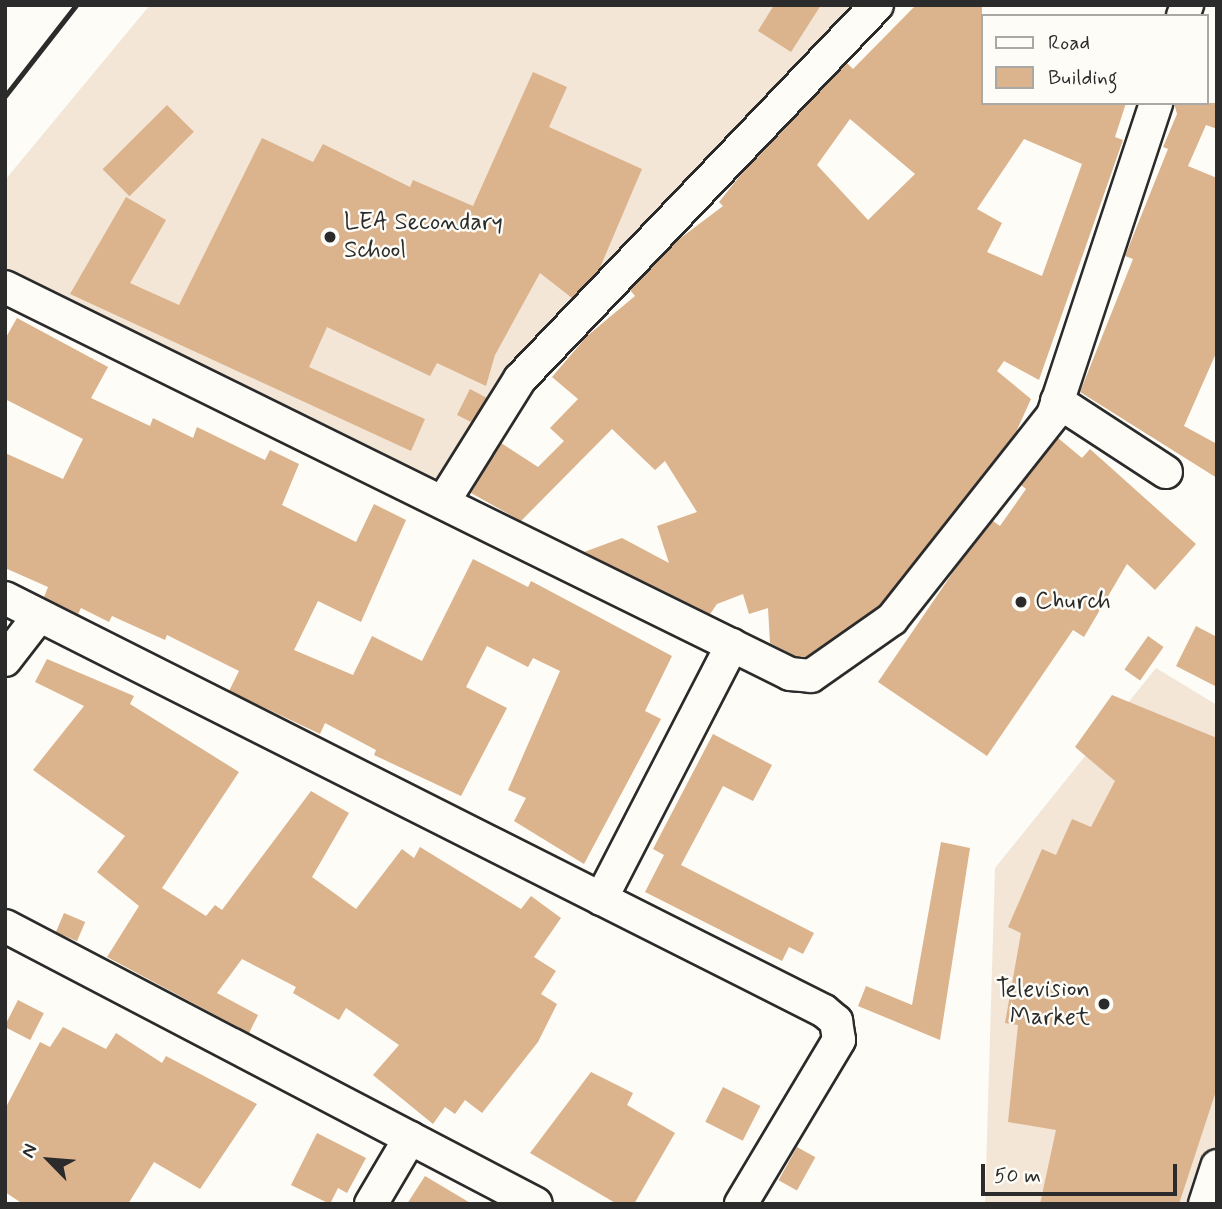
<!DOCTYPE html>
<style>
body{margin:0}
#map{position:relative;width:1222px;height:1209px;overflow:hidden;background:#fdfcf7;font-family:Mynerve,sans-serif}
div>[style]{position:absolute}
.built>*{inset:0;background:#f3e6d7}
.building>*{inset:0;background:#dbb38c;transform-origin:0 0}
.roads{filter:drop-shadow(2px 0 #2b2b2b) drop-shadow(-2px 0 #2b2b2b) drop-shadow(0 2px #2b2b2b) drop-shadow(0 -2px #2b2b2b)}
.minor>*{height:32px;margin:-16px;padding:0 16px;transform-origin:16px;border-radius:16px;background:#fdfcf7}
.rail>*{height:5px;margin:-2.5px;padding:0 2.5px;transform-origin:2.5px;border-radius:2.5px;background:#2b2b2b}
.dots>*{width:19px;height:19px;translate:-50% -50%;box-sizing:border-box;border:4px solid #fdfcf7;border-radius:50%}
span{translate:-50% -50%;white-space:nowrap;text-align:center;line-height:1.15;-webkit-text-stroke:5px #fdfcf7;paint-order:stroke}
.poi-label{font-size:24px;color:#2b2b2b}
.left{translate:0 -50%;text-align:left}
.right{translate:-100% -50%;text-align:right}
.frame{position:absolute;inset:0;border:7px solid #2b2b2b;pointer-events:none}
.legend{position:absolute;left:981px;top:14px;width:228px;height:91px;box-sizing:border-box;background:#fdfcf7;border:2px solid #a9a8a5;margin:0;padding:9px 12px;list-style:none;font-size:21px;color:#2b2b2b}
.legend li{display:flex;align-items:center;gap:14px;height:35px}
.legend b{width:35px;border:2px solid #a9a8a5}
.north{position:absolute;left:14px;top:1125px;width:70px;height:70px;-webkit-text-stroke:5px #fdfcf7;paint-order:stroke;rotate:295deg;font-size:19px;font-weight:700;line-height:28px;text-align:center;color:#2b2b2b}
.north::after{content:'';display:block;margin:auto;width:24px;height:32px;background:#2b2b2b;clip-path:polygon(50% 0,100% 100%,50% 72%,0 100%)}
.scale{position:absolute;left:981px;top:1164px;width:196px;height:32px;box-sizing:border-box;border:4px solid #2b2b2b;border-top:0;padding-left:9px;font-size:21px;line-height:24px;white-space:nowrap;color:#2b2b2b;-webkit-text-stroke:5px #fdfcf7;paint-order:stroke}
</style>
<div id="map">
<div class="built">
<div style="clip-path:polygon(150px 5px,887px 5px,550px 345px,453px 493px,5px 276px,5px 180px)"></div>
<div style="clip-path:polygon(1156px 668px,1217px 705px,1217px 1141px,1197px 1204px,985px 1204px,995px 868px)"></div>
</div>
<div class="building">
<div style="clip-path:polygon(774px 5px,821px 5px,791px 52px,758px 31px)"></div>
<div style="clip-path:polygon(evenodd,916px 5px,982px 5px,982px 103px,1126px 103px,1115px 137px,1123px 140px,1039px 380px,1004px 361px,997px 371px,1031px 399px,1016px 432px,879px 606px,806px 657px,795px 656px,770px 643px,768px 608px,749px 614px,743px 594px,717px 604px,710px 614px,584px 552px,622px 538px,669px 563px,657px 526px,697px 512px,665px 461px,655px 470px,612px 429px,521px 521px,471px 493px,501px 443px,538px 467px,564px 441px,550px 428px,578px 399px,552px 377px,587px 336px,635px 296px,630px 290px,678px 240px,723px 206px,719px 202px,739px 177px,847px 63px,853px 69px,916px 5px,850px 119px,915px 174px,868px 220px,817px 165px,850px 119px,916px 5px,1024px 139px,1082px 164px,1042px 276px,987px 252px,1002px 223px,977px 209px,1024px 139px)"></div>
<div style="clip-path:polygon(533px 72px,567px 87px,549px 127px,642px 169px,599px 270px,572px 298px,540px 273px,495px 355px,486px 386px,437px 363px,430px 376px,327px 327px,309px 367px,425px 419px,411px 451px,70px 294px,126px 197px,166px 220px,130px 283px,179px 305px,262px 138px,313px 162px,323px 144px,410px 187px,413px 180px,473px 206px)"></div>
<div style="clip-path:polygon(1174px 103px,1217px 103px,1217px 129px,1206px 125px,1188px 166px,1217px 178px,1217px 351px,1184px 426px,1217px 444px,1217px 478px,1080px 392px,1133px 259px,1125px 256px,1168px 149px,1163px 147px,1177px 114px)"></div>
<div style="left:167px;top:105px;width:38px;height:91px;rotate:45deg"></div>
<div style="clip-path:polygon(17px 318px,108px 367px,91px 398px,150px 426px,153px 418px,193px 438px,197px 427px,265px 460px,270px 450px,299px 464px,282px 505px,356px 542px,374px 504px,406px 520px,361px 622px,318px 601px,294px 650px,353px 675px,372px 636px,422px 661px,473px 559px,528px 587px,531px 581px,672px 656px,645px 711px,661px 719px,584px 864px,514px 821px,526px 798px,508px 790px,560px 671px,533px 658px,528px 667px,487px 646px,466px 687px,507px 708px,461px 796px,374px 755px,376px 750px,325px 723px,320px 734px,229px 691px,239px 671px,167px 635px,165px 640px,112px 616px,109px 622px,81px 608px,78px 614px,44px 597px,48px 587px,5px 568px,5px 453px,63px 479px,83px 439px,5px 399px,5px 339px)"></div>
<div style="clip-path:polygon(470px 389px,487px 398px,471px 422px,457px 415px)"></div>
<div style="clip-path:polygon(1058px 438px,1082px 458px,1090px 449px,1196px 544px,1155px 590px,1127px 564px,1084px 637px,1073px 630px,987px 756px,878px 682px,956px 568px,993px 521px,1000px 526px,1026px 489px,1021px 485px)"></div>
<div style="clip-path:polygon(1196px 626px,1217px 637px,1217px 687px,1176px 666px)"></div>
<div style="left:1148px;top:636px;width:19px;height:41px;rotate:35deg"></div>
<div style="clip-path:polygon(47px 659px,134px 696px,130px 704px,239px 772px,162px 888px,206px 916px,215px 905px,222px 910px,311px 791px,349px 813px,312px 877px,356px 909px,402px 849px,414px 858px,420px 847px,521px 909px,531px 896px,561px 918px,534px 957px,556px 971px,541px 994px,557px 1004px,538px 1042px,482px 1113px,465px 1100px,455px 1114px,445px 1107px,433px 1124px,373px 1075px,399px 1045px,346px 1008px,339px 1020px,293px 993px,296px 987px,242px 959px,217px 993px,258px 1015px,249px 1033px,107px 957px,139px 906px,97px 872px,125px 836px,33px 770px,84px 706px,35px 682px)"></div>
<div style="clip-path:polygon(1112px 695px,1217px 738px,1217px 1088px,1179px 1204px,1040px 1204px,1056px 1130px,1008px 1122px,1018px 1025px,1005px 1023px,1021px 933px,1008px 927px,1042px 849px,1056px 855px,1072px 819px,1091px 827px,1115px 781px,1075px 747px)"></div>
<div style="clip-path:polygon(713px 734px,772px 765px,753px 801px,723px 786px,681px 865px,814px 933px,803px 954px,789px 947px,782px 961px,645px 892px,664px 855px,653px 849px)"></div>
<div style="clip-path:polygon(941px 842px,970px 848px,940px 1040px,858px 1006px,866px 986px,912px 1005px)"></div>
<div style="left:64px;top:913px;width:23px;height:21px;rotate:23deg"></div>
<div style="left:18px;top:1000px;width:29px;height:30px;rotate:27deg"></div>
<div style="clip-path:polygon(63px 1027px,106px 1049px,116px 1033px,162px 1063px,166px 1056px,257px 1104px,200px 1189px,154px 1162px,128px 1204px,23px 1204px,5px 1192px,5px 1109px,40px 1042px,50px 1047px)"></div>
<div style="clip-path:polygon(591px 1072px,633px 1093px,627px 1105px,675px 1133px,634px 1204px,617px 1204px,530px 1153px)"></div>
<div style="left:723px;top:1087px;width:42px;height:39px;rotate:27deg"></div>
<div style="clip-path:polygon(317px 1133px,366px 1158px,347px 1193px,338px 1188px,330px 1204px,291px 1185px)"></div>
<div style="left:797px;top:1147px;width:21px;height:38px;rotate:29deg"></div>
<div style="clip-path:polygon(425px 1176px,472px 1204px,407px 1204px)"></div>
</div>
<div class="roads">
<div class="minor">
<div style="left:1183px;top:16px;width:12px;rotate:-70deg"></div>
<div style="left:5px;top:287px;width:875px;rotate:26.24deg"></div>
<div style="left:790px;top:674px;width:21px;rotate:5deg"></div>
<div style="left:811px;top:676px;width:99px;rotate:-35.1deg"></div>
<div style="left:892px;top:619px;width:260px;rotate:-51.7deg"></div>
<div style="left:1053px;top:415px;width:329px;rotate:-71.7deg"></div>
<div style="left:1057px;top:401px;width:130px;rotate:33.1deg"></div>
<div style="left:445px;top:499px;width:142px;rotate:-58deg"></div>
<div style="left:520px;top:379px;width:517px;rotate:-46.33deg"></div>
<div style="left:5px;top:598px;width:917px;rotate:26.76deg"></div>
<div style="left:824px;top:1011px;width:16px;rotate:40deg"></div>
<div style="left:836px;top:1021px;width:19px;rotate:81deg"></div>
<div style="left:839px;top:1040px;width:191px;rotate:120.9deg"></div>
<div style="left:5px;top:660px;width:56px;rotate:-52.3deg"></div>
<div style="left:601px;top:899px;width:286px;rotate:-62.7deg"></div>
<div style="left:5px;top:926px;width:599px;rotate:27.63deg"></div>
<div style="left:371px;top:1204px;width:77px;rotate:-59.4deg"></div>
<div style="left:1205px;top:1204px;width:40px;rotate:-72deg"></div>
</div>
</div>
<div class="rail">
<div style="left:5px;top:96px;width:115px;rotate:-52deg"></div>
</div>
<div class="dots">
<div style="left:330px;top:237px;background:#2b2b2b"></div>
<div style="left:1021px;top:602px;background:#2b2b2b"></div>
<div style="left:1104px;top:1004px;background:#2b2b2b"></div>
</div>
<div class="poi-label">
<span class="left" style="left:344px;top:237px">LEA Secondary<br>School</span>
<span class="left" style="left:1035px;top:602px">Church</span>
<span class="right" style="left:1090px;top:1004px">Television<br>Market</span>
</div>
<div class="frame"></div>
<ul class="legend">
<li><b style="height:9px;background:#fdfcf7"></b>Road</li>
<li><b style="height:19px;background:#dbb38c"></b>Building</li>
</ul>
<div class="north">N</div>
<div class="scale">50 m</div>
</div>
